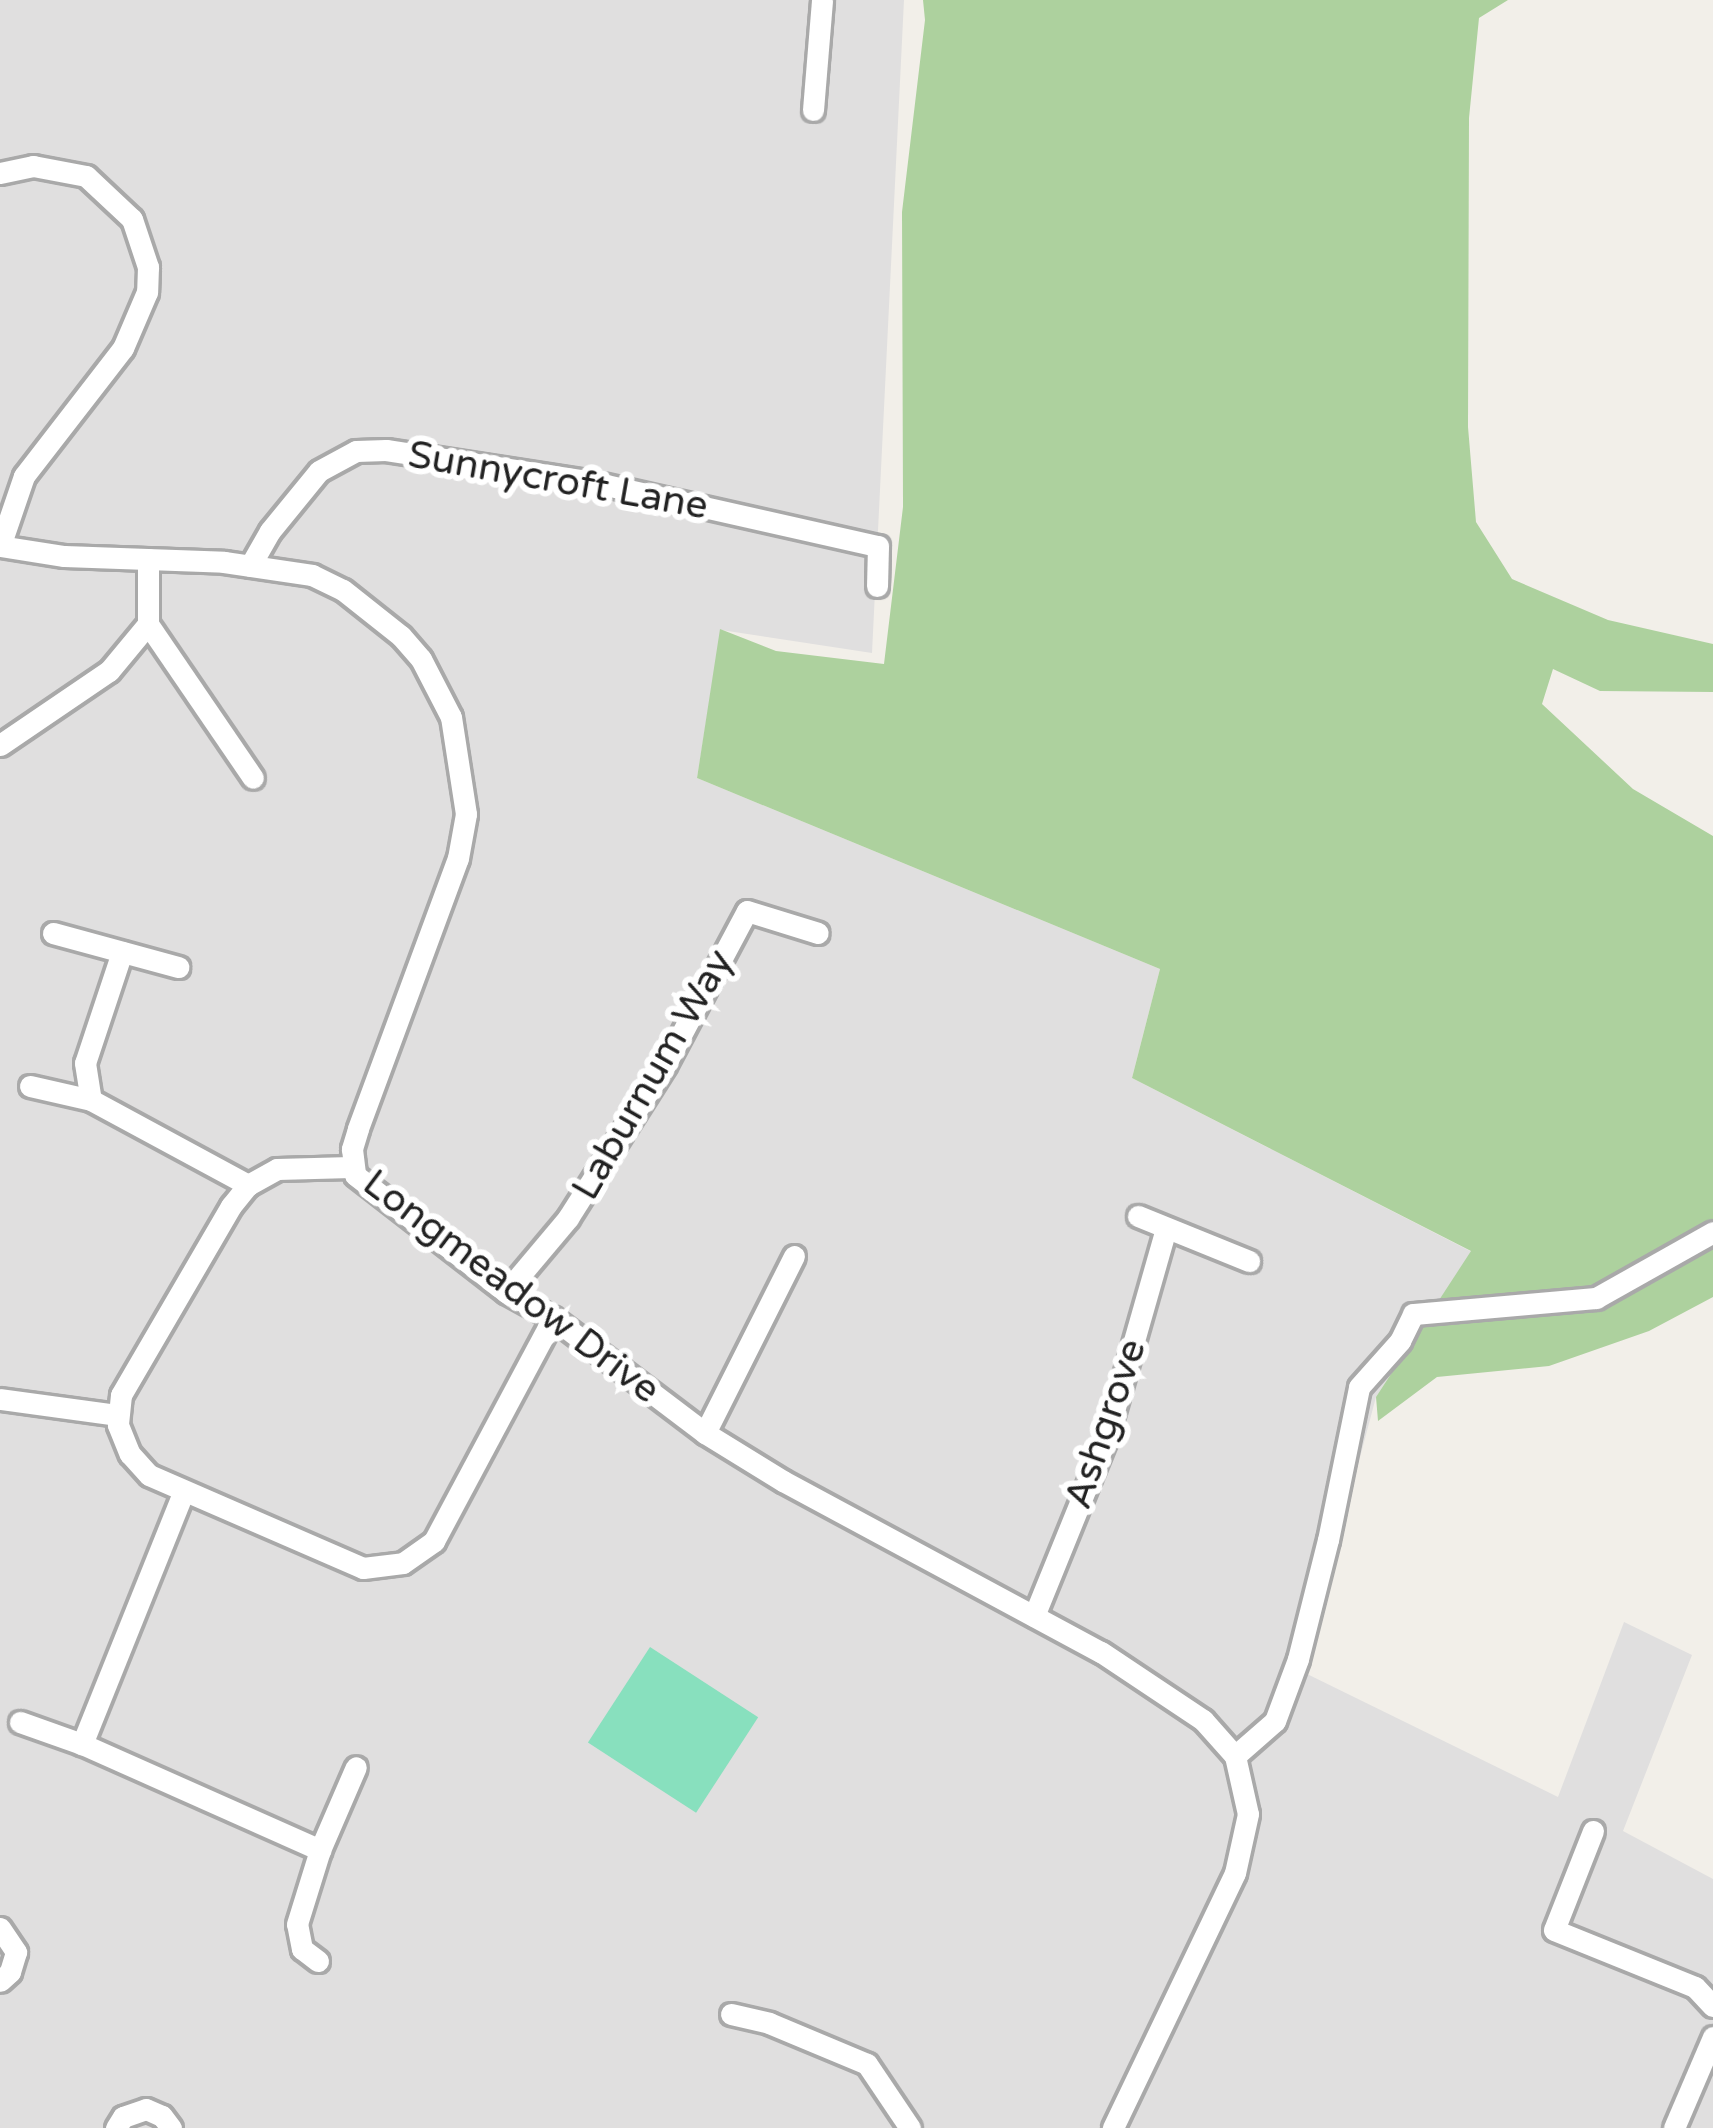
<!DOCTYPE html>
<style>
body{margin:0}
#map{position:relative;width:1713px;height:2128px;overflow:hidden;background:#f2efe9;font-family:"Varela Round",sans-serif}
div>[style]{position:absolute}
.residential>*{inset:0;background:#e0dfdf}
.forest>*{inset:0;background:#add19e}
.pitch>*{inset:0;background:#88e0be;transform-origin:0 0}
.roads{filter:drop-shadow(3px 0 #a9a9a9) drop-shadow(-3px 0 #a9a9a9) drop-shadow(0 3px #a9a9a9) drop-shadow(0 -3px #a9a9a9)}
.minor>*{height:21px;margin:-10.5px;padding:0 10.5px;transform-origin:10.5px;border-radius:10.5px;background:#fff}
span{translate:-50% -50%;white-space:nowrap;text-align:center;line-height:1.15;-webkit-text-stroke:12px #fff;paint-order:stroke}
.street-label{font-size:39px;color:#222}
</style>
<div id="map">
<div class="residential">
<div style="clip-path:polygon(0 0,904px 0,872px 653px,721px 630px,697px 778px,1160px 969px,1132px 1078px,1472px 1252px,1376px 1397px,1303px 1672px,1558px 1797px,1624px 1622px,1692px 1655px,1623px 1831px,1713px 1879px,1713px 2128px,0 2128px)"></div>
</div>
<div class="forest">
<div style="clip-path:polygon(923px 0,1508px 0,1479px 18px,1469px 118px,1468px 427px,1476px 522px,1512px 579px,1608px 620px,1713px 644px,1713px 692px,1600px 691px,1553px 669px,1542px 704px,1633px 789px,1713px 836px,1713px 1297px,1649px 1331px,1549px 1366px,1437px 1377px,1378px 1421px,1376px 1397px,1471px 1251px,1132px 1078px,1160px 969px,697px 778px,720px 629px,776px 651px,884px 664px,903px 507px,902px 212px,925px 20px)"></div>
</div>
<div class="pitch">
<div style="left:650px;top:1647px;width:129px;height:114px;rotate:33deg"></div>
</div>
<div class="roads">
<div class="minor">
<div style="left:813px;top:110px;width:110px;rotate:-85.3deg"></div>
<div style="left:0;top:173px;width:34px;rotate:-12deg"></div>
<div style="left:33px;top:166px;width:54px;rotate:10.7deg"></div>
<div style="left:86px;top:176px;width:63px;rotate:43.1deg"></div>
<div style="left:132px;top:219px;width:51px;rotate:71.6deg"></div>
<div style="left:148px;top:267px;width:25px;rotate:92deg"></div>
<div style="left:147px;top:292px;width:61px;rotate:113.2deg"></div>
<div style="left:123px;top:348px;width:162px;rotate:127.7deg"></div>
<div style="left:24px;top:476px;width:74px;rotate:108.9deg"></div>
<div style="left:0;top:546px;width:65px;rotate:8.9deg"></div>
<div style="left:64px;top:556px;width:160px;rotate:2.1deg"></div>
<div style="left:224px;top:562px;width:89px;rotate:8.4deg"></div>
<div style="left:312px;top:575px;width:34px;rotate:26deg"></div>
<div style="left:343px;top:590px;width:74px;rotate:38.4deg"></div>
<div style="left:401px;top:636px;width:30px;rotate:49deg"></div>
<div style="left:421px;top:659px;width:65px;rotate:62.7deg"></div>
<div style="left:451px;top:717px;width:98px;rotate:81.2deg"></div>
<div style="left:466px;top:814px;width:45px;rotate:100.3deg"></div>
<div style="left:458px;top:858px;width:289px;rotate:110.3deg"></div>
<div style="left:358px;top:1129px;width:21px;rotate:107deg"></div>
<div style="left:352px;top:1149px;width:26px;rotate:83deg"></div>
<div style="left:355px;top:1175px;width:191px;rotate:37.8deg"></div>
<div style="left:506px;top:1292px;width:54px;rotate:29deg"></div>
<div style="left:553px;top:1318px;width:191px;rotate:37.1deg"></div>
<div style="left:705px;top:1433px;width:92px;rotate:31.6deg"></div>
<div style="left:783px;top:1481px;width:361px;rotate:28.3deg"></div>
<div style="left:1101px;top:1652px;width:123px;rotate:33.7deg"></div>
<div style="left:1203px;top:1720px;width:48px;rotate:48.4deg"></div>
<div style="left:1235px;top:1756px;width:59px;rotate:77.4deg"></div>
<div style="left:1248px;top:1814px;width:60px;rotate:102.4deg"></div>
<div style="left:1235px;top:1873px;width:283px;rotate:115.6deg"></div>
<div style="left:250px;top:566px;width:40px;rotate:-60.3deg"></div>
<div style="left:270px;top:531px;width:77px;rotate:-50.8deg"></div>
<div style="left:319px;top:471px;width:42px;rotate:-28.4deg"></div>
<div style="left:356px;top:451px;width:30px;rotate:-2deg"></div>
<div style="left:386px;top:450px;width:209px;rotate:8.8deg"></div>
<div style="left:593px;top:482px;width:292px;rotate:12.7deg"></div>
<div style="left:878px;top:546px;width:40px;rotate:91.4deg"></div>
<div style="left:148px;top:624px;width:186px;rotate:55.7deg"></div>
<div style="left:0;top:745px;width:132px;rotate:-34.2deg"></div>
<div style="left:109px;top:671px;width:61px;rotate:-50.3deg"></div>
<div style="left:148px;top:624px;width:65px;rotate:-90deg"></div>
<div style="left:53px;top:933px;width:130px;rotate:15.2deg"></div>
<div style="left:122px;top:952px;width:117px;rotate:108.4deg"></div>
<div style="left:85px;top:1063px;width:37px;rotate:81deg"></div>
<div style="left:91px;top:1100px;width:179px;rotate:28.4deg"></div>
<div style="left:30px;top:1086px;width:63px;rotate:12.9deg"></div>
<div style="left:351px;top:1167px;width:74px;rotate:178.5deg"></div>
<div style="left:277px;top:1169px;width:33px;rotate:151deg"></div>
<div style="left:248px;top:1185px;width:27px;rotate:129deg"></div>
<div style="left:231px;top:1206px;width:219px;rotate:120.2deg"></div>
<div style="left:121px;top:1395px;width:30px;rotate:96deg"></div>
<div style="left:118px;top:1425px;width:31px;rotate:68deg"></div>
<div style="left:130px;top:1454px;width:28px;rotate:48deg"></div>
<div style="left:149px;top:1475px;width:233px;rotate:23.5deg"></div>
<div style="left:363px;top:1568px;width:40px;rotate:-7.1deg"></div>
<div style="left:403px;top:1563px;width:38px;rotate:-35deg"></div>
<div style="left:434px;top:1541px;width:253px;rotate:-61.9deg"></div>
<div style="left:1138px;top:1216px;width:120px;rotate:22.1deg"></div>
<div style="left:506px;top:1292px;width:97px;rotate:-50deg"></div>
<div style="left:568px;top:1218px;width:181px;rotate:-57.6deg"></div>
<div style="left:665px;top:1065px;width:174px;rotate:-62deg"></div>
<div style="left:747px;top:911px;width:74px;rotate:17.2deg"></div>
<div style="left:0;top:1399px;width:118px;rotate:7.8deg"></div>
<div style="left:705px;top:1433px;width:198px;rotate:-63.3deg"></div>
<div style="left:183px;top:1493px;width:271px;rotate:111.9deg"></div>
<div style="left:82px;top:1744px;width:261px;rotate:24deg"></div>
<div style="left:1034px;top:1616px;width:191px;rotate:-67.9deg"></div>
<div style="left:1106px;top:1439px;width:219px;rotate:-74.1deg"></div>
<div style="left:20px;top:1722px;width:66px;rotate:19.5deg"></div>
<div style="left:1235px;top:1756px;width:53px;rotate:-41.2deg"></div>
<div style="left:1275px;top:1721px;width:66px;rotate:-69.6deg"></div>
<div style="left:1298px;top:1659px;width:123px;rotate:-75.9deg"></div>
<div style="left:1328px;top:1540px;width:156px;rotate:-78.5deg"></div>
<div style="left:1359px;top:1387px;width:62px;rotate:-48.3deg"></div>
<div style="left:1400px;top:1341px;width:30px;rotate:-64deg"></div>
<div style="left:1413px;top:1314px;width:184px;rotate:-5deg"></div>
<div style="left:1596px;top:1298px;width:134px;rotate:-29.4deg"></div>
<div style="left:1593px;top:1831px;width:106px;rotate:111.5deg"></div>
<div style="left:1554px;top:1930px;width:152px;rotate:22deg"></div>
<div style="left:1695px;top:1987px;width:26px;rotate:47deg"></div>
<div style="left:0;top:1928px;width:29px;rotate:56deg"></div>
<div style="left:16px;top:1952px;width:21px;rotate:107deg"></div>
<div style="left:10px;top:1972px;width:13px;rotate:138deg"></div>
<div style="left:318px;top:1961px;width:20px;rotate:-143deg"></div>
<div style="left:302px;top:1949px;width:25px;rotate:-101deg"></div>
<div style="left:297px;top:1924px;width:77px;rotate:-72.7deg"></div>
<div style="left:320px;top:1850px;width:90px;rotate:-66.6deg"></div>
<div style="left:731px;top:2014px;width:39px;rotate:13deg"></div>
<div style="left:769px;top:2023px;width:106px;rotate:22.7deg"></div>
<div style="left:867px;top:2064px;width:77px;rotate:56.1deg"></div>
<div style="left:116px;top:2128px;width:13px;rotate:-58deg"></div>
<div style="left:123px;top:2117px;width:24px;rotate:-19deg"></div>
<div style="left:146px;top:2109px;width:17px;rotate:24deg"></div>
<div style="left:162px;top:2116px;width:15px;rotate:53deg"></div>
<div style="left:1674px;top:2128px;width:99px;rotate:-66.8deg"></div>
</div>
</div>
<div class="street-label">
<span style="left:558px;top:481px;rotate:10deg">Sunnycroft Lane</span>
<span style="left:653px;top:1075px;rotate:-60deg">Laburnum Way</span>
<span style="left:511px;top:1287px;rotate:37deg">Longmeadow Drive</span>
<span style="left:1106px;top:1424px;rotate:-71deg">Ashgrove</span>
</div>
</div>
